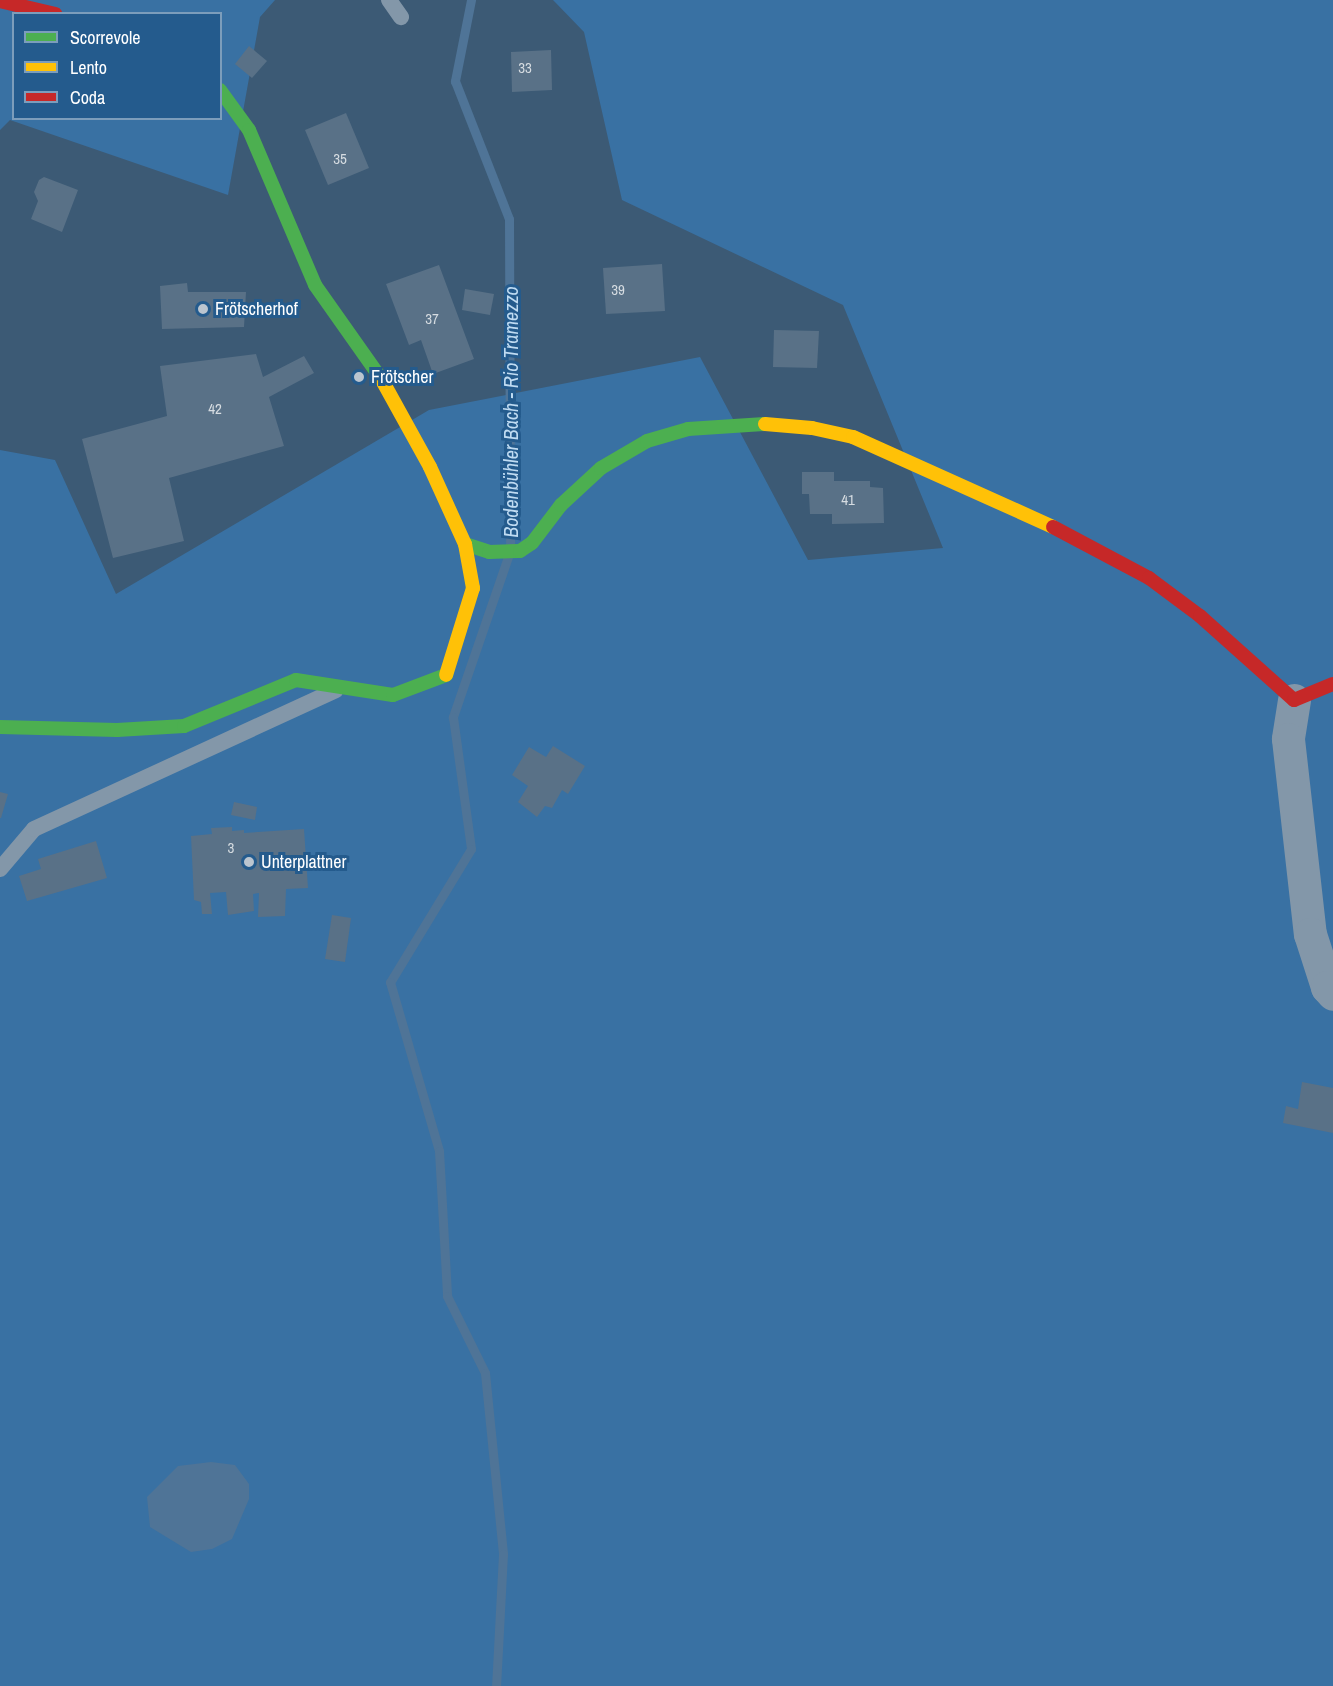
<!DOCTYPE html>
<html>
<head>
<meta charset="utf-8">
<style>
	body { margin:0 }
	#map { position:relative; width:1333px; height:1686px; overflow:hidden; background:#3c5a75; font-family:"Archivo Narrow",sans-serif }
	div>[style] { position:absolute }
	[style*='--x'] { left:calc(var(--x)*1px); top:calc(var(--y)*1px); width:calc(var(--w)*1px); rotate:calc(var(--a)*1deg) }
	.green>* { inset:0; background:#3971a3 }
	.water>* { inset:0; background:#4f7497 }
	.stream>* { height:9px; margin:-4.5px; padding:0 4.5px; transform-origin:4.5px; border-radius:4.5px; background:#4f7497 }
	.building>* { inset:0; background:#597187 }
	.lane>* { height:16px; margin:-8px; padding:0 8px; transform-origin:8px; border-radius:8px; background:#8397a9 }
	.street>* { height:33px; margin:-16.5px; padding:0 16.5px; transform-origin:16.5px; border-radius:16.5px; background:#8397a9 }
	.fast>* { height:14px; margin:-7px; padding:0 7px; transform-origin:7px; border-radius:7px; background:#4caf50 }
	.slow>* { height:14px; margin:-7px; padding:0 7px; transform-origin:7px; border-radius:7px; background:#ffc107 }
	.jam>* { height:14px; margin:-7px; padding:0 7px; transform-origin:7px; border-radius:7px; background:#c62828 }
	.dots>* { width:16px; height:16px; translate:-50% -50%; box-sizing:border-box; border:3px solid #245b8d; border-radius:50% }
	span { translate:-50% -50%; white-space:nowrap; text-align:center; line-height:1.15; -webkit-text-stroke:6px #245b8d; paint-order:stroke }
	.number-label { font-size:15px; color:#d6dce1 }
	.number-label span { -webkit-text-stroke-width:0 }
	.poi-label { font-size:18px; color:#fff }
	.left { translate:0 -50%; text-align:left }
	.water-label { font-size:20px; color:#bfdbf2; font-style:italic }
	.legend { position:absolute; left:12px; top:12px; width:210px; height:108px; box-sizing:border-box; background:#245b8d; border:2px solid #7c9dbb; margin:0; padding:8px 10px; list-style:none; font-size:18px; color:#fff }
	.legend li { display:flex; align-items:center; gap:12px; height:30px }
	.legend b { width:30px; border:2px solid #7c9dbb }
</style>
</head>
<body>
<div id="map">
	<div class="green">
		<i style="clip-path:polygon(evenodd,0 0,275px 0,260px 17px,228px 195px,10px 120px,0 130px,0 0,14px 14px,220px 14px,220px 118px,14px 118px,14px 14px)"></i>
		<i style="clip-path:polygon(553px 0,1333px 0,1333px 1686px,0 1686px,0 450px,55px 460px,116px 594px,429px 410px,700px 357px,808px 560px,943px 548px,843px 305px,622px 200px,584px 32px)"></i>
	</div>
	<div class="water">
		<i style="clip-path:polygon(211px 1462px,235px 1465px,249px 1484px,249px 1499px,232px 1539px,212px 1549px,191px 1552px,150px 1527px,147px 1497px,178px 1466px)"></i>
	</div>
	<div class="stream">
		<i style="--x:471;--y:0;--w:83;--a:101.2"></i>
		<i style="--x:455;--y:81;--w:148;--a:68.6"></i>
		<i style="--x:509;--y:219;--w:332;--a:89.8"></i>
		<i style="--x:510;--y:551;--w:176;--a:109"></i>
		<i style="--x:453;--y:717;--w:133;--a:82.2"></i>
		<i style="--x:471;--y:849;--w:156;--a:121.3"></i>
		<i style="--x:390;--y:982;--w:176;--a:73.8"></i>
		<i style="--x:439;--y:1151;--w:145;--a:86.8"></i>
		<i style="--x:447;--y:1296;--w:86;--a:63.7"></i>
		<i style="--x:485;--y:1373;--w:182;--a:84.3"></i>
		<i style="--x:503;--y:1554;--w:132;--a:93"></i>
	</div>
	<div class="building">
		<i style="clip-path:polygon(249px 46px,267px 61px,252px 78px,235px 64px)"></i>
		<i style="clip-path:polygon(551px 50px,552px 90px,512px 92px,511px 52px)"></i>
		<i style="clip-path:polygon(346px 113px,369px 168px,328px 185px,305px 130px)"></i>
		<i style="clip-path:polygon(44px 177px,78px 190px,62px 232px,31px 219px,38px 201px,34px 192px,39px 180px)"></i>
		<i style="clip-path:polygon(662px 264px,665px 311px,606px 314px,603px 268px)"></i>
		<i style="clip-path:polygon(439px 265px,474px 359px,433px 374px,421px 340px,409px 345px,386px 284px)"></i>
		<i style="clip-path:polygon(187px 283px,188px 292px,246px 292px,244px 327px,162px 329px,160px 286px)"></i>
		<i style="clip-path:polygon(465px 289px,494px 294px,490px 315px,462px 310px)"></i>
		<i style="clip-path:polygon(774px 330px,819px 331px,817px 368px,773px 367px)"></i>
		<i style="clip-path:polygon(256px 354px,263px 377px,304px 356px,314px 373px,269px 397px,284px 446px,169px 478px,184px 541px,113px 558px,82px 439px,167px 416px,160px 366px)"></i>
		<i style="clip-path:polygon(802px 472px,834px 472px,834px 481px,870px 481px,870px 487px,883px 488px,884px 523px,832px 524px,832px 514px,810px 514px,809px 494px,802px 494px)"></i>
		<i style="clip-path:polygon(553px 746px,585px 766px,568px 794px,562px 790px,552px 808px,545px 806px,537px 817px,518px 802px,528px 786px,512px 775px,529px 747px,546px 757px)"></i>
		<i style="clip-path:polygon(0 792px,8px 794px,1px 818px,0 818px)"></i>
		<i style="clip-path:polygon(234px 802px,257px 807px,255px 820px,231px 815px)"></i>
		<i style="clip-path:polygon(232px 827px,232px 831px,244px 830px,244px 833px,304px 829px,308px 888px,286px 889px,285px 916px,258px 917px,259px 893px,253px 894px,254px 911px,228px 915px,226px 892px,210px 893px,212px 914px,202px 914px,201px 902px,194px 900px,191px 836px,212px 834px,211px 828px)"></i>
		<i style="clip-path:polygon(96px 841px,107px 878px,27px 901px,19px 876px,41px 869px,38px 859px)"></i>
		<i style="clip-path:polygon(332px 915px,351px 918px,345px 962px,325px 959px)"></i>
		<i style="clip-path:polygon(1302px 1082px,1333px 1088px,1333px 1133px,1283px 1123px,1286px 1106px,1298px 1109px)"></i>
	</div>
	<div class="lane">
		<i style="--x:389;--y:0;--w:21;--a:55"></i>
		<i style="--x:0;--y:869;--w:52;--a:-49.6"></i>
		<i style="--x:34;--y:829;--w:332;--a:-24.7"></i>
	</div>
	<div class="street">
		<i style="--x:1294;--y:700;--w:39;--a:99"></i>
		<i style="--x:1288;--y:739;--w:196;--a:83.6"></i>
		<i style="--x:1310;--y:934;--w:56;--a:72.2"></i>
		<i style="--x:1327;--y:987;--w:9;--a:49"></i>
	</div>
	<div class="fast">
		<i style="--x:220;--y:90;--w:49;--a:54.1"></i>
		<i style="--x:249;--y:130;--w:168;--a:66.9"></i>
		<i style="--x:315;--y:285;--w:116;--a:54.8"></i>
		<i style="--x:465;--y:544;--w:25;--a:18"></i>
		<i style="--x:489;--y:552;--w:31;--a:-2"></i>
		<i style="--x:520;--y:551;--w:14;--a:-34"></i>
		<i style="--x:532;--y:543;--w:48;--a:-52.7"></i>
		<i style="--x:561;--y:505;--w:54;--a:-42.8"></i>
		<i style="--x:601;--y:468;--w:53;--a:-30.4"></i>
		<i style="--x:647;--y:441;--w:43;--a:-16.3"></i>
		<i style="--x:688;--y:429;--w:77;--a:-3.7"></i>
		<i style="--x:0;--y:727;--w:117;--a:1.5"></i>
		<i style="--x:117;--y:730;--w:67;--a:-3.4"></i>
		<i style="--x:184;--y:726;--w:121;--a:-22.3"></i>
		<i style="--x:296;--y:680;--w:98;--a:8.8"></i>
		<i style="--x:393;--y:695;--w:57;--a:-20.7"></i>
	</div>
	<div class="slow">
		<i style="--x:382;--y:380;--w:99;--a:61.1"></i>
		<i style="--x:430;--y:467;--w:85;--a:65.6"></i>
		<i style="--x:465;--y:544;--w:45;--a:79.7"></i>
		<i style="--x:473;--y:588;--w:91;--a:107.2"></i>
		<i style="--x:765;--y:424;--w:47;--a:4.9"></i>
		<i style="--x:812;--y:428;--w:42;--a:12.4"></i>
		<i style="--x:853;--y:437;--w:219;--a:24.2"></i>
	</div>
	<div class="jam">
		<i style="--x:0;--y:1;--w:57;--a:13.3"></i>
		<i style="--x:1053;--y:527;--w:109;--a:28"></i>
		<i style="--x:1149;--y:578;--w:64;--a:36.7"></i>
		<i style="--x:1200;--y:616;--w:126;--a:41.8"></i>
		<i style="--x:1294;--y:700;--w:42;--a:-22.3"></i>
	</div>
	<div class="dots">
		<i style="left:203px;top:309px;background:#bbc5cf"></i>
		<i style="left:359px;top:377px;background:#bbc5cf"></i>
		<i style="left:249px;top:862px;background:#bbc5cf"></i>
	</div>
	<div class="number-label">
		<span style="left:525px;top:68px">33</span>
		<span style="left:340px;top:159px">35</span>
		<span style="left:618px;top:290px">39</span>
		<span style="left:432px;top:319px">37</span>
		<span style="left:215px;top:409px">42</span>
		<span style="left:848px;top:500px">41</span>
		<span style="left:231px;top:848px">3</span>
	</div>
	<div class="poi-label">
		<span class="left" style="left:215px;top:309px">Frötscherhof</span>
		<span class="left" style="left:371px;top:377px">Frötscher</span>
		<span class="left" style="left:261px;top:862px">Unterplattner</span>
	</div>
	<div class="water-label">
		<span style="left:510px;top:412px;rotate:-90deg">Bodenbühler Bach - Rio Tramezzo</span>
	</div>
	<ul class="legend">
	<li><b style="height:8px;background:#4caf50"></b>Scorrevole</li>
	<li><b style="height:8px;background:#ffc107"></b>Lento</li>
	<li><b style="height:8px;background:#c62828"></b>Coda</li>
	</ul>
</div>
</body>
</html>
